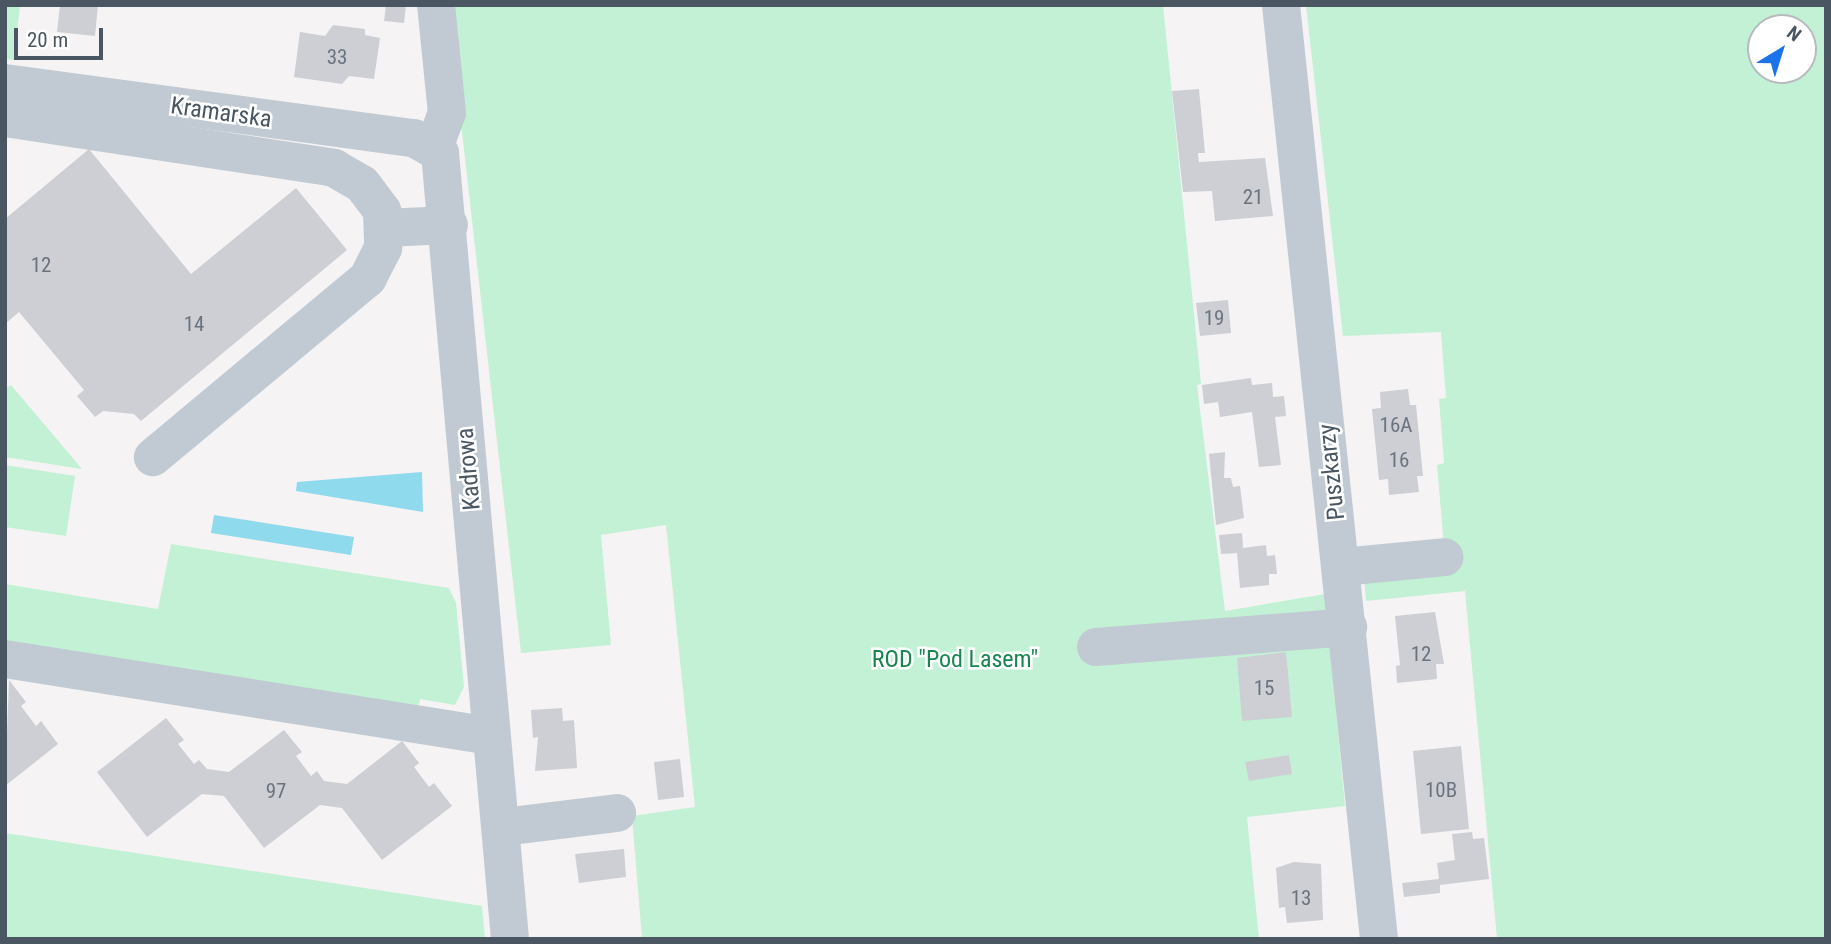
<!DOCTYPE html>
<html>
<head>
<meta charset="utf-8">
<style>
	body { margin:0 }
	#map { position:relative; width:1831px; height:944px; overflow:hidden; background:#f5f3f3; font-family:"Roboto Condensed",sans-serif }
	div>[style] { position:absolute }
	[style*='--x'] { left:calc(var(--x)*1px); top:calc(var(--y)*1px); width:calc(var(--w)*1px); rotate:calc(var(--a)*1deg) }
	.green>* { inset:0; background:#c3f1d5 }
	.water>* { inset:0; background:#90daee }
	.building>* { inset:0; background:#cdcfd5 }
	.minor>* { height:38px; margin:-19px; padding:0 19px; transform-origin:19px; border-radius:19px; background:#c1cad2 }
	span { translate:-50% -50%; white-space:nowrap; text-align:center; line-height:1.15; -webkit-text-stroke:5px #fff; paint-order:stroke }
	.number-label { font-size:21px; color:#6b747e }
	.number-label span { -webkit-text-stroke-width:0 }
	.street-label { font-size:24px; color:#4a5661 }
	.park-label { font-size:24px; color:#17864f }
	.frame { position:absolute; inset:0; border:7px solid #4a5661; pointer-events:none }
	.north { position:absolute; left:1747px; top:14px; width:70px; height:70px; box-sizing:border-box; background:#fff; border:2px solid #b7bbc0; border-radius:50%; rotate:38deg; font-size:19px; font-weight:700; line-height:28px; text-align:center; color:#4a5661 }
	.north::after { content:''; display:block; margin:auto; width:24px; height:32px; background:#1a73e8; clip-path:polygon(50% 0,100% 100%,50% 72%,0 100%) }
	.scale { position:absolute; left:14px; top:28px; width:89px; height:32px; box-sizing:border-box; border:4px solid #4a5661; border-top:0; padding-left:9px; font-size:21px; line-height:24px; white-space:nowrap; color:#4a5661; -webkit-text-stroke:5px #fff; paint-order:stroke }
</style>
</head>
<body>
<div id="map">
	<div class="green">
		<i style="clip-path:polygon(5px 5px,20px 5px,14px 60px,5px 59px)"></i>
		<i style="clip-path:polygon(440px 5px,1163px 5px,1201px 384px,1197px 385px,1225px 611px,1325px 594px,1345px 806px,1247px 817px,1259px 939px,642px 939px,632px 816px,695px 807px,666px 525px,601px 535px,611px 645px,521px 653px,461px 123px)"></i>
		<i style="clip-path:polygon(evenodd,1306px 5px,1826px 5px,1826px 939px,1497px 939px,1465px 591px,1366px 601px,1364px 579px,1444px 546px,1437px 465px,1444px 463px,1439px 399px,1446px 398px,1441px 332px,1343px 336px,1306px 5px,1761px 28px,1803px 28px,1803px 70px,1761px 70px,1761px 28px)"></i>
		<i style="clip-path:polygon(11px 385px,82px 469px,5px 457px,5px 389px)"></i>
		<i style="clip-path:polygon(5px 465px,75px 476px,66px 536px,5px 527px)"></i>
		<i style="clip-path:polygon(171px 544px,449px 588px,456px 603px,464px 687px,455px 705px,420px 699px,418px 711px,5px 644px,5px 584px,158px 609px)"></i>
		<i style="clip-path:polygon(5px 833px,482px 906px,485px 939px,5px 939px)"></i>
	</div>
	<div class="water">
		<i style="clip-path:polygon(422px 472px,423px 512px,296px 491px,297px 482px)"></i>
		<i style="clip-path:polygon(214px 515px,354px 537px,351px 555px,211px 533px)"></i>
	</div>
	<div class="building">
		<i style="clip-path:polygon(60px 5px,98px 5px,95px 36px,57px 32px)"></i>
		<i style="clip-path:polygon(386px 5px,406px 5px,404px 23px,384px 21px)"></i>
		<i style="clip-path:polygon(333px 25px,365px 29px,365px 35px,380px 38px,374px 79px,349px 76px,342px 84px,294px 77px,300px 32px,325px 36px)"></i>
		<i style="clip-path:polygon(1199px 89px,1205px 153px,1198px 153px,1199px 162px,1265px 158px,1273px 216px,1215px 221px,1212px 191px,1183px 192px,1172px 91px)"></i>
		<i style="clip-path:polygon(89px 149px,191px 274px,296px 188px,347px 250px,141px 421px,134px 414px,103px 411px,95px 417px,77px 396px,84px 390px,19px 312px,5px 324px,5px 219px)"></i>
		<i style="clip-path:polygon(1228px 300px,1231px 333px,1200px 336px,1196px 303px)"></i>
		<i style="clip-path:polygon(1251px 378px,1252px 385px,1272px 383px,1273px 397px,1284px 396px,1286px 416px,1275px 417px,1281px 465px,1259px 467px,1252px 412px,1220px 417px,1218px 402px,1204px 404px,1202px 385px)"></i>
		<i style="clip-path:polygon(1408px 389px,1410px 405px,1416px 405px,1423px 476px,1417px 476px,1419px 492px,1389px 495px,1388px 479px,1379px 480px,1372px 409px,1381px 408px,1380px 392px)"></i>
		<i style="clip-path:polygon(1225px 452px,1224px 478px,1231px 478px,1233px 487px,1240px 486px,1244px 518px,1216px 525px,1209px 454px)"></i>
		<i style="clip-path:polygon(1242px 533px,1243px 548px,1266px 545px,1267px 556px,1275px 555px,1277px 574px,1269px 574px,1269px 585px,1240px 588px,1237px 553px,1221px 554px,1219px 535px)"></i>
		<i style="clip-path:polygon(1435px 612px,1444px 664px,1436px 664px,1437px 679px,1397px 683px,1396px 666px,1400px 665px,1395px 616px)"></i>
		<i style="clip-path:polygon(1286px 652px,1292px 717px,1242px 721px,1237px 658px)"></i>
		<i style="clip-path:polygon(9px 680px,26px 702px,21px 706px,36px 726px,41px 721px,58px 744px,5px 786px)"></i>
		<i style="clip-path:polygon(562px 708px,563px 721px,574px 720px,577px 768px,535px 771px,538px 737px,533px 738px,531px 710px)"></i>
		<i style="clip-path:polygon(166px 718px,184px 740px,178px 744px,194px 764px,199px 760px,207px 769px,229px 772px,284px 730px,302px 752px,296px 756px,311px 776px,317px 771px,324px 781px,347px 784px,402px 741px,419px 763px,414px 767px,429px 787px,434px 783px,452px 806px,382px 860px,342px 808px,320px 805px,264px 848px,224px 796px,202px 794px,147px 837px,97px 772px)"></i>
		<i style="clip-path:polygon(1461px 746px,1469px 829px,1421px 834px,1413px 751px)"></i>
		<i style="clip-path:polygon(1289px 755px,1292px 774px,1249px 781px,1245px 762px)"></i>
		<i style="clip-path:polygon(680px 759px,684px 797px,658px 800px,654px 762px)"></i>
		<i style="clip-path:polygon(1472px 832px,1473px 839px,1484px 838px,1489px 879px,1440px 885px,1440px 893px,1404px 897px,1402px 883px,1439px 879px,1437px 863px,1455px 860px,1452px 834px)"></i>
		<i style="clip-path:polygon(624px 849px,626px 877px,579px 883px,575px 854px)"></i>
		<i style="clip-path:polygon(1294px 862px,1321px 864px,1323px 920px,1287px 923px,1285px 907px,1279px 908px,1276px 868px)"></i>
	</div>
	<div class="minor">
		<i style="--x:1281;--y:5;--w:939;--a:84.01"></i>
		<i style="--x:5;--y:83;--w:413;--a:7.7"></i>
		<i style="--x:414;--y:138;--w:30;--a:30"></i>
		<i style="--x:440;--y:153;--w:789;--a:84.91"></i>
		<i style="--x:5;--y:118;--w:333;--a:8.6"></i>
		<i style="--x:334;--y:168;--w:32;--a:30"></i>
		<i style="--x:362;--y:184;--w:34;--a:53"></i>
		<i style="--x:382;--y:211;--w:37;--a:88"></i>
		<i style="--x:383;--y:248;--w:34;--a:117"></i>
		<i style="--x:368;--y:278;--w:280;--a:140.2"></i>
		<i style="--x:434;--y:148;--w:37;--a:-70"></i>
		<i style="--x:447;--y:113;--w:109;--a:-95.8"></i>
		<i style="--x:384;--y:228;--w:65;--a:-2.6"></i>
		<i style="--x:1342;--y:567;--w:103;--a:-5.5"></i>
		<i style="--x:1096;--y:647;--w:253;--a:-4.5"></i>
		<i style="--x:5;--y:659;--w:492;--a:9"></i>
		<i style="--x:503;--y:827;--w:115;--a:-7"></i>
	</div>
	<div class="number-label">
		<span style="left:337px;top:57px">33</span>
		<span style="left:1253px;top:197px">21</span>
		<span style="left:41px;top:265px">12</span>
		<span style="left:1214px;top:318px">19</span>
		<span style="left:194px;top:324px">14</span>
		<span style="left:1396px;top:425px">16A</span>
		<span style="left:1399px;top:460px">16</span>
		<span style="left:1421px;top:654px">12</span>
		<span style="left:1264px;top:688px">15</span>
		<span style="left:1441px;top:790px">10B</span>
		<span style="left:276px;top:791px">97</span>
		<span style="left:1301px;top:898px">13</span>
	</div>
	<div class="street-label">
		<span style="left:221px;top:113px;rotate:8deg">Kramarska</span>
		<span style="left:469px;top:469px;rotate:-95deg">Kadrowa</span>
		<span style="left:1332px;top:472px;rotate:-96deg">Puszkarzy</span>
	</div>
	<div class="park-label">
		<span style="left:955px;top:660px">ROD "Pod Lasem"</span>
	</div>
	<div class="frame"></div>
	<div class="north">N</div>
	<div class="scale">20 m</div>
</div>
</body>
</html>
